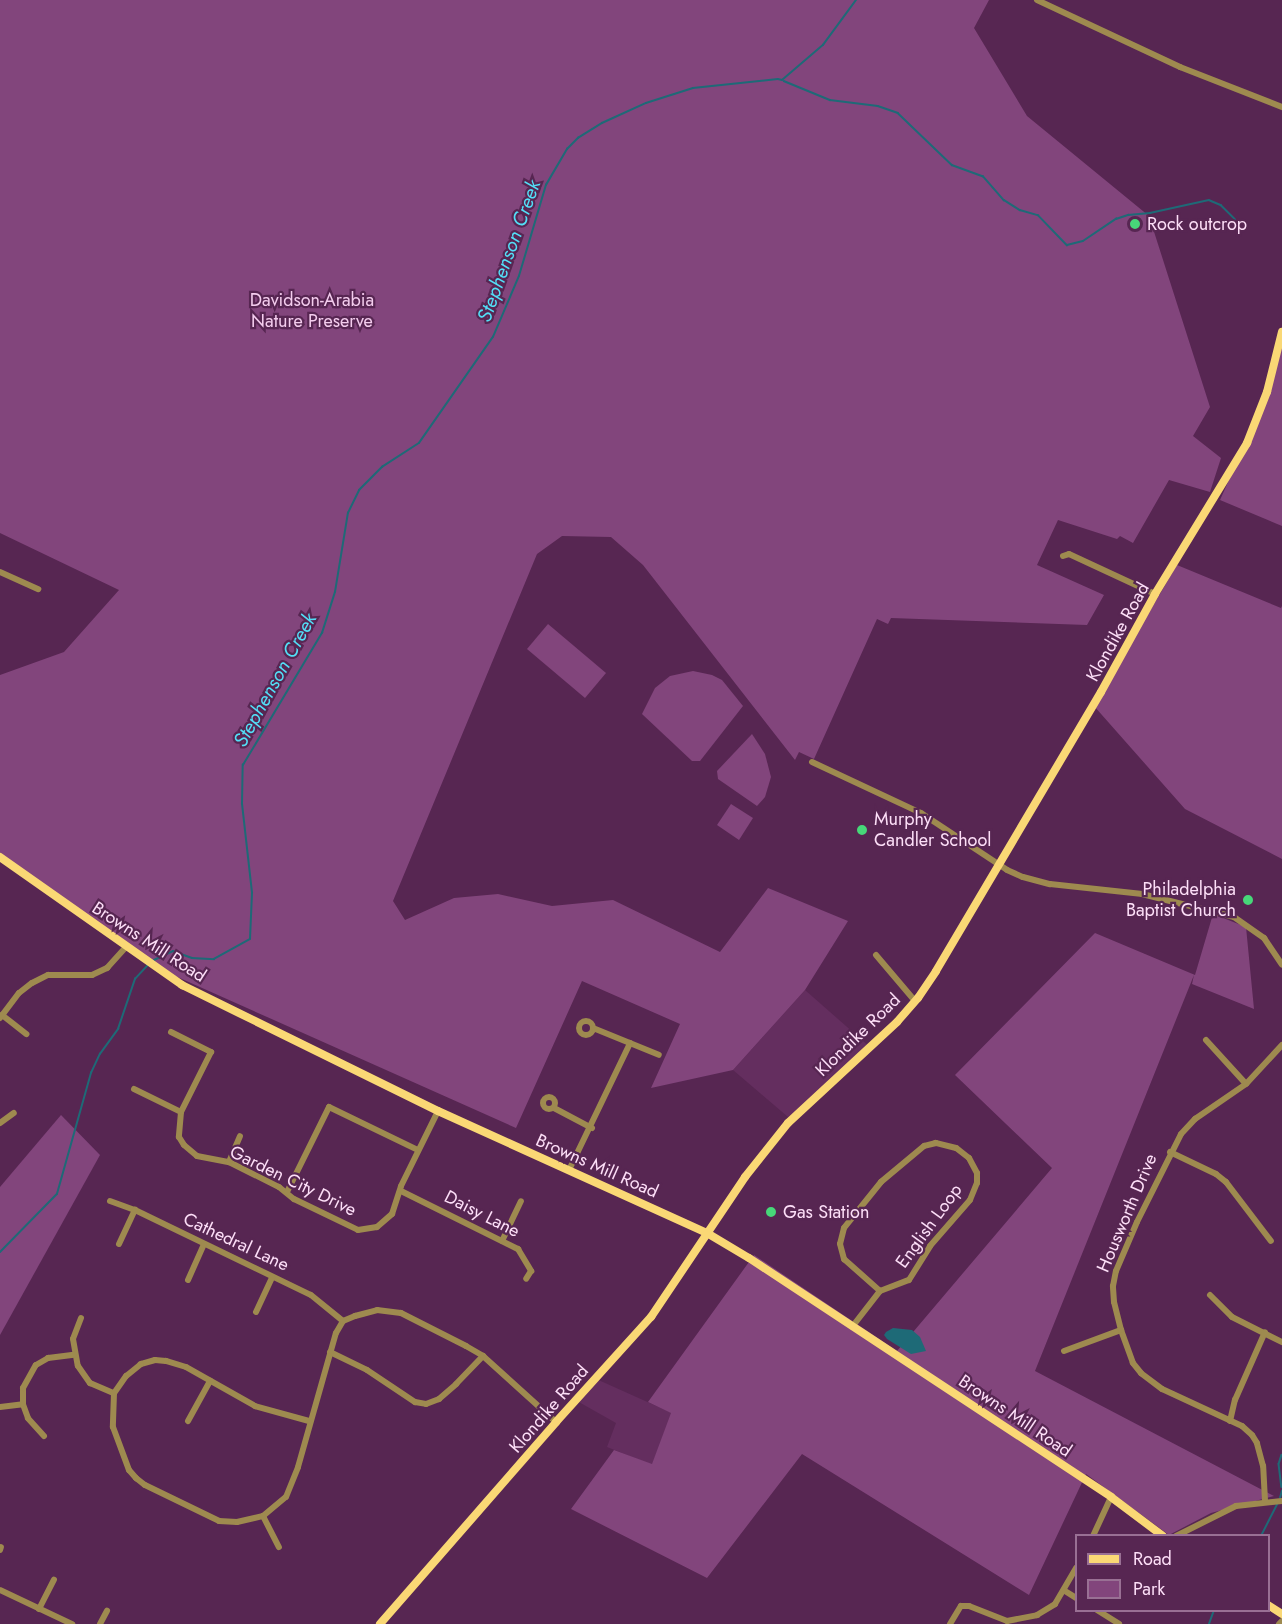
<!DOCTYPE html>
<html>
<head>
<meta charset="utf-8">
<style>
	body { margin:0 }
	#map { position:relative; width:1282px; height:1624px; overflow:hidden; background:#572652; font-family:Jost,sans-serif }
	div>[style] { position:absolute }
	[style*='--x'] { left:calc(var(--x)*1px); top:calc(var(--y)*1px); width:calc(var(--w)*1px); rotate:calc(var(--a)*1deg) }
	.built>* { inset:0; background:#642e5f }
	.green>* { inset:0; background:#82457c }
	.water>* { inset:0; background:#1e6a77 }
	.stream>* { height:1.5px; margin:-0.75px; padding:0 0.75px; transform-origin:0.75px; border-radius:0.75px; background:#1e6a77 }
	.minor>* { height:6px; margin:-3px; padding:0 3px; transform-origin:3px; border-radius:3px; background:#9e8a4f }
	.minor>.ring { margin:-3px; padding:0; box-sizing:content-box; background:none; border:6px solid #9e8a4f; border-radius:50% }
	.major>* { height:8px; margin:-4px; padding:0 4px; transform-origin:4px; border-radius:4px; background:#fad875 }
	.dots>* { width:16px; height:16px; translate:-50% -50%; box-sizing:border-box; border:3px solid #572652; border-radius:50% }
	span { translate:-50% -50%; white-space:nowrap; text-align:center; line-height:1.15; -webkit-text-stroke:4.5px #572652; paint-order:stroke }
	.poi-label { font-size:18px; color:#fddff8 }
	.left { translate:0 -50%; text-align:left }
	.right { translate:-100% -50%; text-align:right }
	.park-label { font-size:18px; color:#f4cdee }
	.street-label { font-size:18px; color:#fddff8 }
	.water-label { font-size:20px; color:#53dff7; font-style:italic }
	.legend { position:absolute; left:1075px; top:1534px; width:195px; height:78px; box-sizing:border-box; background:#572652; border:2px solid #997094; margin:0; padding:8px 10px; list-style:none; font-size:18px; color:#fddff8 }
	.legend li { display:flex; align-items:center; gap:12px; height:30px }
	.legend b { width:30px; border:2px solid #997094 }
</style>
</head>
<body>
<div id="map">
	<div class="built">
		<i style="clip-path:polygon(805px 990px,871px 1048px,836px 1082px,788px 1117px,733px 1070px)"></i>
		<i style="clip-path:polygon(594px 1378px,672px 1413px,652px 1465px,607px 1447px,616px 1423px,577px 1401px)"></i>
	</div>
	<div class="green">
		<i style="clip-path:polygon(0 0,989px 0,974px 28px,1027px 116px,1149px 216px,1210px 407px,1193px 436px,1221px 458px,1210px 492px,1169px 480px,1133px 543px,1120px 536px,1117px 539px,1058px 520px,1037px 565px,1104px 595px,1087px 625px,891px 618px,888px 624px,877px 619px,814px 759px,799px 752px,795px 760px,643px 565px,611px 537px,562px 536px,537px 554px,393px 901px,405px 920px,454px 898px,498px 894px,552px 906px,613px 900px,720px 952px,768px 888px,848px 921px,805px 990px,733px 1070px,651px 1088px,680px 1024px,582px 981px,516px 1128px,155px 967px,0 853px,0 675px,64px 652px,119px 590px,0 533px)"></i>
		<i style="clip-path:polygon(1282px 329px,1282px 526px,1220px 500px,1266px 397px)"></i>
		<i style="clip-path:polygon(1177px 565px,1281px 608px,1282px 606px,1282px 859px,1185px 809px,1094px 706px)"></i>
		<i style="clip-path:polygon(548px 624px,606px 673px,585px 698px,527px 649px)"></i>
		<i style="clip-path:polygon(693px 671px,712px 675px,722px 680px,743px 706px,700px 761px,692px 761px,642px 714px,655px 688px,670px 676px)"></i>
		<i style="clip-path:polygon(752px 734px,765px 754px,771px 777px,765px 797px,757px 806px,718px 779px,717px 771px)"></i>
		<i style="clip-path:polygon(731px 804px,753px 818px,739px 840px,717px 825px)"></i>
		<i style="clip-path:polygon(1213px 914px,1246px 927px,1254px 1009px,1192px 984px,1194px 975px,1035px 1371px,1274px 1496px,1211px 1513px,1169px 1535px,1086px 1474px,1029px 1595px,802px 1454px,707px 1578px,571px 1509px,614px 1450px,652px 1464px,671px 1413px,648px 1402px,754px 1255px,897px 1351px,1052px 1168px,955px 1075px,1095px 933px,1195px 975px)"></i>
		<i style="clip-path:polygon(61px 1115px,100px 1155px,0 1335px,0 1187px)"></i>
	</div>
	<div class="water">
		<i style="clip-path:polygon(893px 1328px,912px 1330px,920px 1337px,926px 1351px,911px 1354px,887px 1339px,884px 1335px,886px 1332px)"></i>
	</div>
	<div class="stream">
		<i style="--x:784;--y:81;--w:50;--a:22.4"></i>
		<i style="--x:830;--y:100;--w:48;--a:7.1"></i>
		<i style="--x:878;--y:106;--w:21;--a:19"></i>
		<i style="--x:898;--y:113;--w:75;--a:43.9"></i>
		<i style="--x:952;--y:165;--w:33;--a:20"></i>
		<i style="--x:983;--y:176;--w:32;--a:49"></i>
		<i style="--x:1004;--y:200;--w:19;--a:32"></i>
		<i style="--x:1020;--y:210;--w:19;--a:16"></i>
		<i style="--x:1038;--y:215;--w:42;--a:46"></i>
		<i style="--x:1067;--y:245;--w:16;--a:-14"></i>
		<i style="--x:1083;--y:241;--w:40;--a:-34"></i>
		<i style="--x:1116;--y:219;--w:13;--a:-18"></i>
		<i style="--x:1128;--y:215;--w:22;--a:-5"></i>
		<i style="--x:1150;--y:213;--w:60;--a:-12.4"></i>
		<i style="--x:1209;--y:200;--w:13;--a:23"></i>
		<i style="--x:1221;--y:205;--w:21;--a:45"></i>
		<i style="--x:154;--y:960;--w:21;--a:-25"></i>
		<i style="--x:173;--y:951;--w:20;--a:20"></i>
		<i style="--x:192;--y:958;--w:22;--a:3"></i>
		<i style="--x:214;--y:959;--w:41;--a:-29.1"></i>
		<i style="--x:250;--y:939;--w:46;--a:-87.5"></i>
		<i style="--x:252;--y:893;--w:90;--a:-96.4"></i>
		<i style="--x:242;--y:804;--w:39;--a:-89"></i>
		<i style="--x:243;--y:765;--w:154;--a:-59.1"></i>
		<i style="--x:322;--y:633;--w:43;--a:-72.4"></i>
		<i style="--x:335;--y:592;--w:80;--a:-80.7"></i>
		<i style="--x:348;--y:513;--w:25;--a:-64"></i>
		<i style="--x:359;--y:490;--w:33;--a:-45"></i>
		<i style="--x:382;--y:467;--w:44;--a:-33"></i>
		<i style="--x:419;--y:443;--w:129;--a:-55.1"></i>
		<i style="--x:493;--y:337;--w:66;--a:-66.9"></i>
		<i style="--x:519;--y:276;--w:95;--a:-73.5"></i>
		<i style="--x:546;--y:185;--w:42;--a:-59.7"></i>
		<i style="--x:567;--y:149;--w:16;--a:-45"></i>
		<i style="--x:578;--y:138;--w:28;--a:-32"></i>
		<i style="--x:602;--y:123;--w:48;--a:-24.4"></i>
		<i style="--x:646;--y:103;--w:49;--a:-17.7"></i>
		<i style="--x:693;--y:88;--w:85;--a:-6"></i>
		<i style="--x:778;--y:79;--w:4;--a:14"></i>
		<i style="--x:782;--y:80;--w:54;--a:-40.5"></i>
		<i style="--x:823;--y:45;--w:56;--a:-53.7"></i>
		<i style="--x:0;--y:1252;--w:81;--a:-45.5"></i>
		<i style="--x:57;--y:1194;--w:126;--a:-74.3"></i>
		<i style="--x:91;--y:1073;--w:21;--a:-65"></i>
		<i style="--x:100;--y:1054;--w:31;--a:-54"></i>
		<i style="--x:118;--y:1029;--w:53;--a:-71.2"></i>
		<i style="--x:135;--y:979;--w:19;--a:-47"></i>
		<i style="--x:1282;--y:1455;--w:9;--a:108"></i>
		<i style="--x:1279;--y:1464;--w:23;--a:83"></i>
		<i style="--x:1280;--y:1498;--w:7;--a:-74"></i>
		<i style="--x:1261;--y:1536;--w:37;--a:-63"></i>
		<i style="--x:1209;--y:1624;--w:15;--a:-70"></i>
	</div>
	<div class="minor">
		<i style="--x:1037;--y:0;--w:158;--a:25.1"></i>
		<i style="--x:1180;--y:67;--w:110;--a:21.4"></i>
		<i style="--x:1063;--y:556;--w:6;--a:-18"></i>
		<i style="--x:1069;--y:554;--w:95;--a:24.9"></i>
		<i style="--x:0;--y:572;--w:42;--a:24.1"></i>
		<i style="--x:812;--y:762;--w:120;--a:25.1"></i>
		<i style="--x:921;--y:813;--w:103;--a:33.5"></i>
		<i style="--x:1007;--y:870;--w:17;--a:24"></i>
		<i style="--x:1023;--y:877;--w:28;--a:15"></i>
		<i style="--x:1050;--y:884;--w:93;--a:6.2"></i>
		<i style="--x:1142;--y:894;--w:95;--a:14"></i>
		<i style="--x:1234;--y:917;--w:37;--a:35"></i>
		<i style="--x:1264;--y:938;--w:32;--a:56"></i>
		<i style="--x:876;--y:955;--w:60;--a:49.7"></i>
		<i style="--x:2;--y:1015;--w:31;--a:38"></i>
		<i style="--x:0;--y:1018;--w:31;--a:-53"></i>
		<i style="--x:19;--y:993;--w:16;--a:-38"></i>
		<i style="--x:32;--y:983;--w:18;--a:-27"></i>
		<i style="--x:48;--y:975;--w:44;--a:0"></i>
		<i style="--x:92;--y:975;--w:17;--a:-25"></i>
		<i style="--x:107;--y:968;--w:28;--a:-48"></i>
		<i class="ring" style="left:579px;top:1021px;width:8px;height:8px"></i>
		<i style="--x:593;--y:1028;--w:71;--a:22.2"></i>
		<i style="--x:171;--y:1032;--w:45;--a:26.6"></i>
		<i style="--x:211;--y:1052;--w:67;--a:116.6"></i>
		<i style="--x:181;--y:1112;--w:25;--a:95"></i>
		<i style="--x:179;--y:1137;--w:9;--a:58"></i>
		<i style="--x:184;--y:1145;--w:17;--a:40"></i>
		<i style="--x:197;--y:1156;--w:33;--a:11"></i>
		<i style="--x:229;--y:1162;--w:56;--a:26.6"></i>
		<i style="--x:279;--y:1187;--w:19;--a:39"></i>
		<i style="--x:294;--y:1199;--w:71;--a:25.8"></i>
		<i style="--x:358;--y:1230;--w:19;--a:-9"></i>
		<i style="--x:377;--y:1227;--w:20;--a:-41"></i>
		<i style="--x:392;--y:1214;--w:29;--a:-72"></i>
		<i style="--x:401;--y:1186;--w:84;--a:-63.7"></i>
		<i style="--x:1206;--y:1040;--w:59;--a:47.7"></i>
		<i style="--x:134;--y:1089;--w:52;--a:26.1"></i>
		<i class="ring" style="left:543px;top:1097px;width:6px;height:6px"></i>
		<i style="--x:554;--y:1108;--w:43;--a:27.8"></i>
		<i style="--x:0;--y:1123;--w:17;--a:-36"></i>
		<i style="--x:1170;--y:1152;--w:51;--a:25.6"></i>
		<i style="--x:1216;--y:1174;--w:13;--a:39"></i>
		<i style="--x:1226;--y:1182;--w:74;--a:52.7"></i>
		<i style="--x:229;--y:1162;--w:28;--a:-67"></i>
		<i style="--x:569;--y:1170;--w:141;--a:-64.3"></i>
		<i style="--x:401;--y:1191;--w:131;--a:26.4"></i>
		<i style="--x:518;--y:1249;--w:26;--a:59"></i>
		<i style="--x:531;--y:1271;--w:9;--a:122"></i>
		<i style="--x:287;--y:1192;--w:95;--a:-63.7"></i>
		<i style="--x:329;--y:1107;--w:99;--a:25.8"></i>
		<i style="--x:110;--y:1201;--w:27;--a:20"></i>
		<i style="--x:135;--y:1210;--w:195;--a:25.8"></i>
		<i style="--x:311;--y:1295;--w:41;--a:39.1"></i>
		<i style="--x:502;--y:1241;--w:44;--a:-64.6"></i>
		<i style="--x:119;--y:1244;--w:38;--a:-65"></i>
		<i style="--x:188;--y:1280;--w:39;--a:-66"></i>
		<i style="--x:1210;--y:1295;--w:31;--a:45"></i>
		<i style="--x:1232;--y:1317;--w:56;--a:26.6"></i>
		<i style="--x:256;--y:1312;--w:38;--a:-65"></i>
		<i style="--x:81;--y:1318;--w:22;--a:111"></i>
		<i style="--x:73;--y:1339;--w:27;--a:80"></i>
		<i style="--x:78;--y:1366;--w:21;--a:55"></i>
		<i style="--x:90;--y:1383;--w:26;--a:23"></i>
		<i style="--x:852;--y:1327;--w:46;--a:-52.1"></i>
		<i style="--x:880;--y:1291;--w:31;--a:-21"></i>
		<i style="--x:909;--y:1280;--w:40;--a:-58"></i>
		<i style="--x:930;--y:1246;--w:61;--a:-49"></i>
		<i style="--x:970;--y:1200;--w:18;--a:-68"></i>
		<i style="--x:977;--y:1183;--w:10;--a:-90"></i>
		<i style="--x:977;--y:1173;--w:17;--a:-118"></i>
		<i style="--x:969;--y:1158;--w:16;--a:-142"></i>
		<i style="--x:956;--y:1148;--w:21;--a:-166"></i>
		<i style="--x:936;--y:1143;--w:12;--a:166"></i>
		<i style="--x:924;--y:1146;--w:56;--a:140.1"></i>
		<i style="--x:881;--y:1182;--w:59;--a:128.8"></i>
		<i style="--x:844;--y:1228;--w:16;--a:104"></i>
		<i style="--x:840;--y:1244;--w:16;--a:75"></i>
		<i style="--x:844;--y:1259;--w:48;--a:41.6"></i>
		<i style="--x:1064;--y:1351;--w:61;--a:-20.2"></i>
		<i style="--x:330;--y:1352;--w:41;--a:25.9"></i>
		<i style="--x:367;--y:1370;--w:58;--a:33.7"></i>
		<i style="--x:415;--y:1402;--w:11;--a:10"></i>
		<i style="--x:426;--y:1404;--w:14;--a:-21"></i>
		<i style="--x:439;--y:1399;--w:23;--a:-41"></i>
		<i style="--x:456;--y:1384;--w:39;--a:-46"></i>
		<i style="--x:0;--y:1407;--w:23;--a:-7"></i>
		<i style="--x:188;--y:1421;--w:46;--a:-61.2"></i>
		<i style="--x:309;--y:1421;--w:56;--a:-164.5"></i>
		<i style="--x:255;--y:1406;--w:79;--a:-150.5"></i>
		<i style="--x:186;--y:1367;--w:21;--a:-163"></i>
		<i style="--x:166;--y:1361;--w:11;--a:-175"></i>
		<i style="--x:155;--y:1360;--w:15;--a:164"></i>
		<i style="--x:141;--y:1364;--w:19;--a:141"></i>
		<i style="--x:126;--y:1376;--w:21;--a:125"></i>
		<i style="--x:114;--y:1393;--w:34;--a:92"></i>
		<i style="--x:113;--y:1427;--w:46;--a:69.6"></i>
		<i style="--x:129;--y:1470;--w:11;--a:49"></i>
		<i style="--x:136;--y:1478;--w:11;--a:38"></i>
		<i style="--x:145;--y:1485;--w:82;--a:25.9"></i>
		<i style="--x:219;--y:1521;--w:18;--a:3"></i>
		<i style="--x:237;--y:1522;--w:27;--a:-13"></i>
		<i style="--x:263;--y:1516;--w:30;--a:-40"></i>
		<i style="--x:286;--y:1497;--w:32;--a:-68"></i>
		<i style="--x:298;--y:1467;--w:139;--a:-74.2"></i>
		<i style="--x:336;--y:1333;--w:14;--a:-60"></i>
		<i style="--x:343;--y:1321;--w:13;--a:-23"></i>
		<i style="--x:355;--y:1316;--w:23;--a:-15"></i>
		<i style="--x:377;--y:1310;--w:24;--a:7"></i>
		<i style="--x:401;--y:1313;--w:73;--a:26.9"></i>
		<i style="--x:466;--y:1346;--w:20;--a:30"></i>
		<i style="--x:483;--y:1356;--w:98;--a:42.1"></i>
		<i style="--x:1230;--y:1421;--w:22;--a:-77"></i>
		<i style="--x:1235;--y:1400;--w:74;--a:-66.2"></i>
		<i style="--x:44;--y:1436;--w:24;--a:-132"></i>
		<i style="--x:28;--y:1418;--w:15;--a:-110"></i>
		<i style="--x:23;--y:1404;--w:16;--a:-90"></i>
		<i style="--x:23;--y:1388;--w:26;--a:-61"></i>
		<i style="--x:36;--y:1365;--w:14;--a:-30"></i>
		<i style="--x:48;--y:1358;--w:26;--a:-7"></i>
		<i style="--x:1265;--y:1501;--w:35;--a:-93"></i>
		<i style="--x:1263;--y:1466;--w:24;--a:-105"></i>
		<i style="--x:1257;--y:1443;--w:9;--a:-122"></i>
		<i style="--x:1252;--y:1435;--w:13;--a:-138"></i>
		<i style="--x:1242;--y:1426;--w:88;--a:-155.2"></i>
		<i style="--x:1162;--y:1389;--w:26;--a:-143"></i>
		<i style="--x:1141;--y:1373;--w:13;--a:-129"></i>
		<i style="--x:1133;--y:1363;--w:35;--a:-110"></i>
		<i style="--x:1121;--y:1330;--w:29;--a:-104"></i>
		<i style="--x:1114;--y:1302;--w:16;--a:-94"></i>
		<i style="--x:1113;--y:1286;--w:15;--a:-79"></i>
		<i style="--x:1116;--y:1271;--w:53;--a:-66.8"></i>
		<i style="--x:1137;--y:1222;--w:98;--a:-63.4"></i>
		<i style="--x:1181;--y:1134;--w:21;--a:-47"></i>
		<i style="--x:1195;--y:1119;--w:62;--a:-34.5"></i>
		<i style="--x:1246;--y:1084;--w:53;--a:-47.3"></i>
		<i style="--x:263;--y:1516;--w:35;--a:63"></i>
		<i style="--x:1093;--y:1536;--w:43;--a:-65.2"></i>
		<i style="--x:1176;--y:1536;--w:67;--a:-26.6"></i>
		<i style="--x:1236;--y:1506;--w:46;--a:-6.2"></i>
		<i style="--x:0;--y:1550;--w:3;--a:-72"></i>
		<i style="--x:0;--y:1590;--w:80;--a:25.3"></i>
		<i style="--x:1065;--y:1591;--w:13;--a:32"></i>
		<i style="--x:39;--y:1609;--w:33;--a:-63"></i>
		<i style="--x:1097;--y:1610;--w:26;--a:32"></i>
		<i style="--x:100;--y:1624;--w:15;--a:-62"></i>
		<i style="--x:950;--y:1624;--w:21;--a:-59"></i>
		<i style="--x:961;--y:1606;--w:8;--a:0"></i>
		<i style="--x:969;--y:1606;--w:41;--a:21.5"></i>
		<i style="--x:1007;--y:1621;--w:31;--a:-11"></i>
		<i style="--x:1037;--y:1615;--w:21;--a:-31"></i>
		<i style="--x:1055;--y:1604;--w:42;--a:-59.7"></i>
		<i style="--x:1279;--y:1624;--w:4;--a:-45"></i>
	</div>
	<div class="major">
		<i style="--x:0;--y:857;--w:223;--a:35.1"></i>
		<i style="--x:182;--y:985;--w:285;--a:26.2"></i>
		<i style="--x:438;--y:1111;--w:295;--a:24.4"></i>
		<i style="--x:707;--y:1233;--w:49;--a:30.8"></i>
		<i style="--x:749;--y:1258;--w:434;--a:33.4"></i>
		<i style="--x:1111;--y:1497;--w:65;--a:36.9"></i>
		<i style="--x:1268;--y:1605;--w:17;--a:33"></i>
		<i style="--x:380;--y:1624;--w:268;--a:-48.9"></i>
		<i style="--x:556;--y:1422;--w:142;--a:-47.9"></i>
		<i style="--x:651;--y:1317;--w:169;--a:-56.1"></i>
		<i style="--x:745;--y:1177;--w:69;--a:-51.5"></i>
		<i style="--x:788;--y:1123;--w:149;--a:-42.8"></i>
		<i style="--x:897;--y:1022;--w:32;--a:-49"></i>
		<i style="--x:918;--y:998;--w:32;--a:-56"></i>
		<i style="--x:936;--y:971;--w:324;--a:-59.4"></i>
		<i style="--x:1101;--y:692;--w:112;--a:-61.1"></i>
		<i style="--x:1155;--y:594;--w:177;--a:-58.6"></i>
		<i style="--x:1247;--y:443;--w:55;--a:-68.6"></i>
		<i style="--x:1267;--y:392;--w:62;--a:-76"></i>
	</div>
	<div class="dots">
		<i style="left:1135px;top:224px;background:#47d779"></i>
		<i style="left:862px;top:830px;background:#47d779"></i>
		<i style="left:1248px;top:900px;background:#47d779"></i>
		<i style="left:771px;top:1212px;background:#47d779"></i>
	</div>
	<div class="poi-label">
		<span class="left" style="left:1147px;top:224px">Rock outcrop</span>
		<span class="left" style="left:874px;top:830px">Murphy<br>Candler School</span>
		<span class="right" style="left:1236px;top:900px">Philadelphia<br>Baptist Church</span>
		<span class="left" style="left:783px;top:1212px">Gas Station</span>
	</div>
	<div class="park-label">
		<span style="left:312px;top:311px">Davidson-Arabia<br>Nature Preserve</span>
	</div>
	<div class="street-label">
		<span style="left:1118px;top:632px;rotate:-61deg">Klondike Road</span>
		<span style="left:149px;top:942px;rotate:33deg">Browns Mill Road</span>
		<span style="left:858px;top:1035px;rotate:-44deg">Klondike Road</span>
		<span style="left:597px;top:1166px;rotate:24deg">Browns Mill Road</span>
		<span style="left:293px;top:1181px;rotate:26deg">Garden City Drive</span>
		<span style="left:1127px;top:1213px;rotate:-67deg">Housworth Drive</span>
		<span style="left:482px;top:1214px;rotate:27deg">Daisy Lane</span>
		<span style="left:929px;top:1226px;rotate:-54deg">English Loop</span>
		<span style="left:236px;top:1242px;rotate:25deg">Cathedral Lane</span>
		<span style="left:549px;top:1409px;rotate:-49deg">Klondike Road</span>
		<span style="left:1015px;top:1416px;rotate:34deg">Browns Mill Road</span>
	</div>
	<div class="water-label">
		<span style="left:509px;top:251px;rotate:-70deg">Stephenson Creek</span>
		<span style="left:275px;top:680px;rotate:-61deg">Stephenson Creek</span>
	</div>
	<ul class="legend">
	<li><b style="height:8px;background:#fad875"></b>Road</li>
	<li><b style="height:16px;background:#82457c"></b>Park</li>
	</ul>
</div>
</body>
</html>
